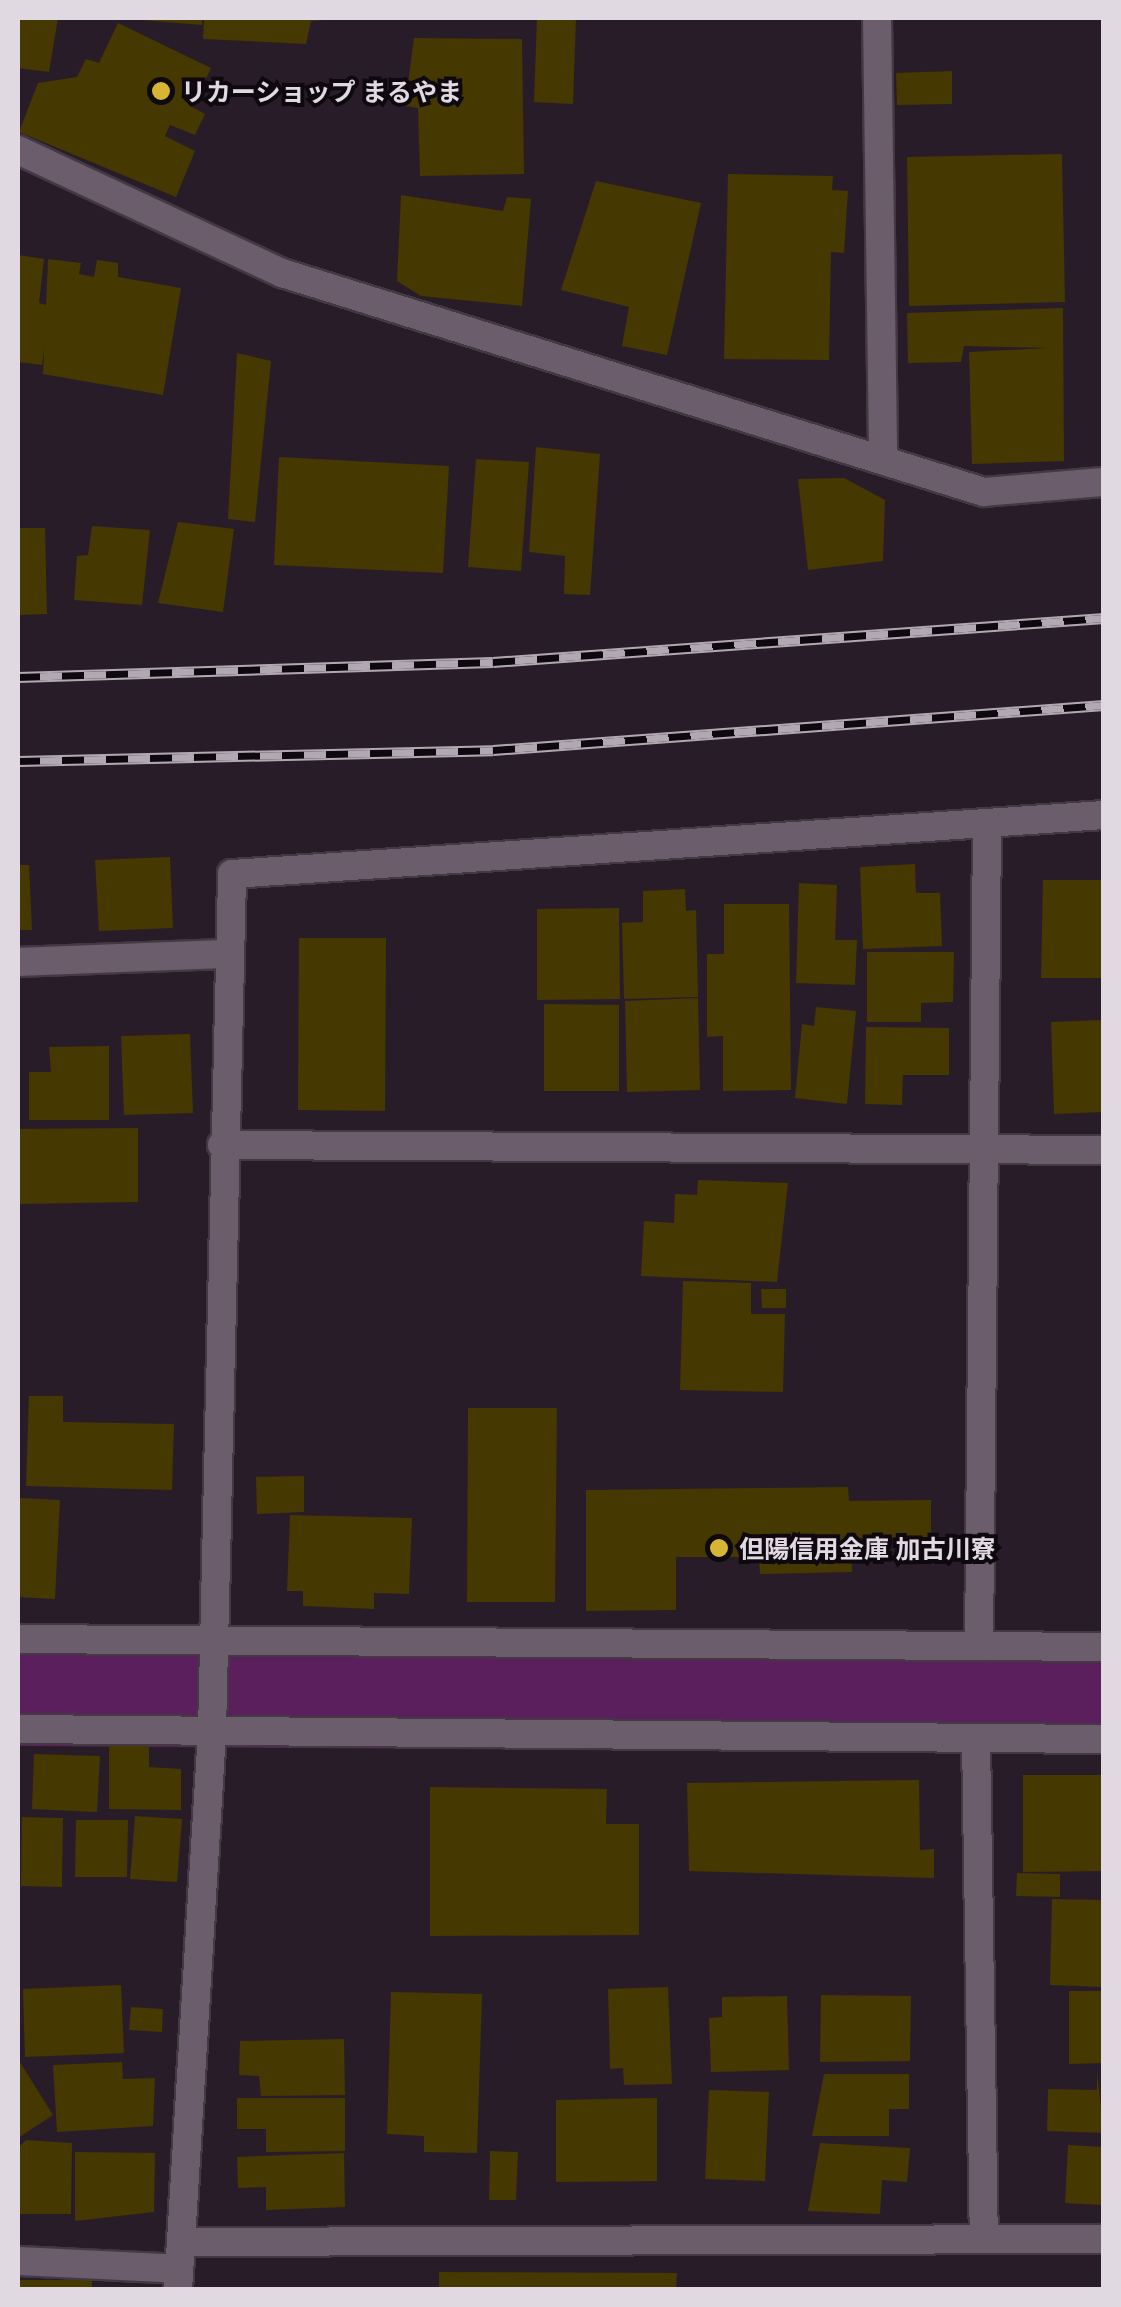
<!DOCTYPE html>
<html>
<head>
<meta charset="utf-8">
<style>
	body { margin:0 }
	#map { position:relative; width:1121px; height:2307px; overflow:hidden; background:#291c29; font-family:"Open Sans","Noto Sans JP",sans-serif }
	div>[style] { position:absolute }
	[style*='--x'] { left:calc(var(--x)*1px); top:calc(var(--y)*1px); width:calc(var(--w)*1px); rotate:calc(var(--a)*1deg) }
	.river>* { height:120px; margin:-60px; padding:0 60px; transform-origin:60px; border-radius:60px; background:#5b1f5d }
	.building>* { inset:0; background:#453800 }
	.roads { filter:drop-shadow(2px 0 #433943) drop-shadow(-2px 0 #433943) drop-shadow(0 2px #433943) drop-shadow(0 -2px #433943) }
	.service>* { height:28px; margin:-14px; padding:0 14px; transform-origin:14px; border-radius:14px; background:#6c5d6c }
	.minor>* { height:28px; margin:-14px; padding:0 14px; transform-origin:14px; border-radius:14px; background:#6c5d6c }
	.rail>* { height:11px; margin-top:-5.5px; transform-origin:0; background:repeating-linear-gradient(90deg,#0e090e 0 22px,#b2a8b2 0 44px); box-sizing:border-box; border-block:2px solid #b2a8b2 }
	.dots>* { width:28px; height:28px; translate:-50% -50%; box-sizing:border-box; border:5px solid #0e090e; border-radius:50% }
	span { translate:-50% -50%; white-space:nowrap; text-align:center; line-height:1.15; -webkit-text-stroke:8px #0e090e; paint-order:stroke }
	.poi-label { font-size:25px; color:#e1d9e1; font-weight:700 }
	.left { translate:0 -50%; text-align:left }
	.frame { position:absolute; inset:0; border:20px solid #e1d9e1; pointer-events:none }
</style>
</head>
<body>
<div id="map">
	<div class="river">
		<i style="--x:18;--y:1686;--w:1086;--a:0.42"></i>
	</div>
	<div class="building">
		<i style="clip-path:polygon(18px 18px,58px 18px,49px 72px,18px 68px)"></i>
		<i style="clip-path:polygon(117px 18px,202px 18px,202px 25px)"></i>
		<i style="clip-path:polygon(204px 18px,323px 18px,324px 20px,311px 21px,306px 44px,203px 39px)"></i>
		<i style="clip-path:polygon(537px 18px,576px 18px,573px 104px,534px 102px)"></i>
		<i style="clip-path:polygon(118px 23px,211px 68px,192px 107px,205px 114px,195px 135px,170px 125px,165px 136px,195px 151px,176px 197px,19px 132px,38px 83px,77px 77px,86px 59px,99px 63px)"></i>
		<i style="clip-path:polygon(414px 38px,522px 39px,524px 174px,420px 176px,418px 108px,405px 106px)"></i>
		<i style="clip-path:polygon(952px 71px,952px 104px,897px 105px,896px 73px)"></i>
		<i style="clip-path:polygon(1062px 154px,1065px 302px,909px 306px,907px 157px)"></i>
		<i style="clip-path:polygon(728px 174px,833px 176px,832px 190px,848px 191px,844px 253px,831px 252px,829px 360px,724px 359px)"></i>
		<i style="clip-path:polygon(596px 181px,701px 203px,667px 355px,622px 346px,629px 307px,561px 290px)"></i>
		<i style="clip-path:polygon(401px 195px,503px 211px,507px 197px,531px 199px,522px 306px,421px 296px,397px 281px)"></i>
		<i style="clip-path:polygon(18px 255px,44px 259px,39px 303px,50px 306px,42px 365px,18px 362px)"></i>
		<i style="clip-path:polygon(48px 259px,81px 263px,79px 274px,94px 277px,97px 260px,118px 263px,118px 277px,181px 288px,163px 395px,43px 374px)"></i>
		<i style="clip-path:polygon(1063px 308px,1064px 461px,972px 464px,969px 352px,1049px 348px,964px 346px,961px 362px,908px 363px,907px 313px)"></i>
		<i style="clip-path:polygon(237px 353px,271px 361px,255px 522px,228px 519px)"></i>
		<i style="clip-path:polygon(536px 447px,600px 454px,590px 595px,564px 594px,565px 556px,529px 552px)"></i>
		<i style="clip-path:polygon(279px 457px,449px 466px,443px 573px,274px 565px)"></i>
		<i style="clip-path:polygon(476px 459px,529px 462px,521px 571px,468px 567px)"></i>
		<i style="clip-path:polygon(844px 478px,885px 500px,883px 561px,808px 570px,798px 479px)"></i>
		<i style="clip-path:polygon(178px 522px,234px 529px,223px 612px,158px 603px)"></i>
		<i style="clip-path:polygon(92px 526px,150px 530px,142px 605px,74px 600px,77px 556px,88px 555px)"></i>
		<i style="clip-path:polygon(18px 528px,45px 528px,47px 614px,18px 615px)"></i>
		<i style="clip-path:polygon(170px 857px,173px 928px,99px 931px,95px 860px)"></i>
		<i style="clip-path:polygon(915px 864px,916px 893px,940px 893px,942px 946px,863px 949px,860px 867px)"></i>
		<i style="clip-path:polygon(18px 865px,29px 865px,32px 930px,18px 930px)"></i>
		<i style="clip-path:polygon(1043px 880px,1104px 880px,1104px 978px,1041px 978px)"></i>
		<i style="clip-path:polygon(799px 883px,837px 885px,835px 940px,857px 940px,855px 985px,796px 983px)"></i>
		<i style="clip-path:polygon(685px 889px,686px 911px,696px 910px,698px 997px,624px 999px,622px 923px,643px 922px,643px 891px)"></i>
		<i style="clip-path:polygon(724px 904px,789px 904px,791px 1090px,723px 1091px,723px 1036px,707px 1037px,707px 954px,724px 954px)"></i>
		<i style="clip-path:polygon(619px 908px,620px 999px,537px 1000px,537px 909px)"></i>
		<i style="clip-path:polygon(299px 938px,386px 938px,385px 1111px,298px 1110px)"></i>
		<i style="clip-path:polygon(867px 952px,954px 952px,953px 1002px,921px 1003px,921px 1022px,867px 1022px)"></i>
		<i style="clip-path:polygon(698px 998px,700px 1090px,627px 1092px,625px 1001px)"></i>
		<i style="clip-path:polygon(544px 1004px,619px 1005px,619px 1091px,544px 1091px)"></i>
		<i style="clip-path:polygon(816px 1007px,856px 1011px,847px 1104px,795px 1098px,802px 1024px,814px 1026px)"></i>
		<i style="clip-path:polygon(1104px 1020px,1104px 1112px,1054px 1114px,1051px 1022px)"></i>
		<i style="clip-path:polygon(866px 1027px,949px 1028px,949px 1075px,903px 1075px,902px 1105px,865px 1104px)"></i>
		<i style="clip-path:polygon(190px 1034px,193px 1113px,124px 1115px,121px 1036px)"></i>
		<i style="clip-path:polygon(109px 1046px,109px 1120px,29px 1120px,29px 1072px,51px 1072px,49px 1047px)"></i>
		<i style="clip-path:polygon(138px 1128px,138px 1202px,18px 1204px,18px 1129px)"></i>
		<i style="clip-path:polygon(698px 1180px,788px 1183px,777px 1282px,641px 1276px,644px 1221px,674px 1223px,675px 1194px,697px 1195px)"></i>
		<i style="clip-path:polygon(683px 1281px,751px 1283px,751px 1314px,785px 1314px,783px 1392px,680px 1390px)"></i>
		<i style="clip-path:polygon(761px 1289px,786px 1289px,786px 1308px,762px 1308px)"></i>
		<i style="clip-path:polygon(29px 1396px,63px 1396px,63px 1422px,174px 1424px,172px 1490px,26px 1486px)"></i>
		<i style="clip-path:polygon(468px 1408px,557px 1408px,555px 1602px,467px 1602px)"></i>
		<i style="clip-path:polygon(304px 1476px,304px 1512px,257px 1514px,256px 1477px)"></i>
		<i style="clip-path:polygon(848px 1487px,849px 1501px,931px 1500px,931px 1538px,851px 1538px,852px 1572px,760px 1574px,759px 1557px,676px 1557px,676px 1610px,586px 1611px,586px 1490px)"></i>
		<i style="clip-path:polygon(18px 1498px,60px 1500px,55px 1599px,18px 1597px)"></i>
		<i style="clip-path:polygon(290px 1515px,412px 1518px,409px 1594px,374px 1593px,374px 1609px,303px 1606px,303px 1591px,287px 1591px)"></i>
		<i style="clip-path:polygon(109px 1742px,149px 1742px,149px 1767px,181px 1769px,181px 1810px,109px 1809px)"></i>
		<i style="clip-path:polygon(34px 1754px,100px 1756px,97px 1812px,32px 1809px)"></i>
		<i style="clip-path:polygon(1023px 1775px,1104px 1775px,1104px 1871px,1023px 1872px)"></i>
		<i style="clip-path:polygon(919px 1780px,920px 1850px,934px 1849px,934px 1878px,689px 1871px,687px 1783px)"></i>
		<i style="clip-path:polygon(430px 1787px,607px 1789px,606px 1824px,639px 1824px,639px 1935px,430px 1936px)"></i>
		<i style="clip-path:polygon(135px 1816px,182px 1819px,177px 1882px,130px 1879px)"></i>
		<i style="clip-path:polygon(22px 1817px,63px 1818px,62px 1887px,21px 1886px)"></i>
		<i style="clip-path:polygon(76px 1820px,128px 1820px,127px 1877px,75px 1877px)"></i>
		<i style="clip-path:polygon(1017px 1873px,1060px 1874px,1060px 1897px,1016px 1896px)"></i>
		<i style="clip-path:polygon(1052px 1899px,1104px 1900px,1104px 1987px,1050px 1985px)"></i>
		<i style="clip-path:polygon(121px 1985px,124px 2053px,25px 2057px,23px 1989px)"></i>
		<i style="clip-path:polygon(668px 1987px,672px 2084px,624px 2085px,623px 2068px,610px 2069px,608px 1989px)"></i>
		<i style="clip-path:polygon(1069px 1991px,1104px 1991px,1104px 2063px,1069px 2064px)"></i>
		<i style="clip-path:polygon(391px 1992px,482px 1994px,477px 2153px,424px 2152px,424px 2136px,387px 2134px)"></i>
		<i style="clip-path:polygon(821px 1995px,911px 1996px,910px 2061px,820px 2062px)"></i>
		<i style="clip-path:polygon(787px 1996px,789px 2070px,711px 2072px,709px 2018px,722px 2017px,722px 1997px)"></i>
		<i style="clip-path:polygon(131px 2007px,163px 2009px,162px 2032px,129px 2030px)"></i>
		<i style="clip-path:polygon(344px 2039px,345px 2095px,261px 2096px,259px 2076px,239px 2075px,240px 2041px)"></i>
		<i style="clip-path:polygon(18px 2059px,53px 2115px,18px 2138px)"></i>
		<i style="clip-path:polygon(122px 2062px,123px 2079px,155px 2078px,153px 2126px,57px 2132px,53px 2065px)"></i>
		<i style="clip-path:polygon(1097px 2072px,1104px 2133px,1047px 2131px,1048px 2089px,1097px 2090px)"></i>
		<i style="clip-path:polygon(824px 2074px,909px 2074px,909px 2109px,889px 2109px,889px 2136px,812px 2136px)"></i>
		<i style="clip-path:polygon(709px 2090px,769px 2092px,765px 2181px,705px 2179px)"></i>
		<i style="clip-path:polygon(237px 2098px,345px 2098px,345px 2151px,266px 2152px,266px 2129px,237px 2129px)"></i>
		<i style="clip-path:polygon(657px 2098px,657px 2181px,556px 2182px,556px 2100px)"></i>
		<i style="clip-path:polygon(26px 2140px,72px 2143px,71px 2214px,18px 2214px,18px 2148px)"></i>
		<i style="clip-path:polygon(820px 2143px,910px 2148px,907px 2182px,882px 2180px,880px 2214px,808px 2211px)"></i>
		<i style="clip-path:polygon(1068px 2145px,1104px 2147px,1104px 2205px,1065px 2203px)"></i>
		<i style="clip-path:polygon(490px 2151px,518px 2152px,516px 2200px,489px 2200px)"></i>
		<i style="clip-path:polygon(75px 2152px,155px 2153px,154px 2212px,75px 2221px)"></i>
		<i style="clip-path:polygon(344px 2153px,345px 2207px,266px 2210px,266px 2187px,238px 2188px,237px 2157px)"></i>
		<i style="clip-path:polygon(439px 2272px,677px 2273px,676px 2290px,439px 2290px)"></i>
		<i style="clip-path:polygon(18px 2280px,92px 2280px,92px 2290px,18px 2290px)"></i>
	</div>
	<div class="roads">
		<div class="service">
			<i style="--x:18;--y:2261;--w:161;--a:2.8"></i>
		</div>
		<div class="minor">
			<i style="--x:877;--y:18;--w:442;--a:89.2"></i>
			<i style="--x:18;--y:150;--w:291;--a:25"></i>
			<i style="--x:282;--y:273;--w:735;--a:17.33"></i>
			<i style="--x:984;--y:492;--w:120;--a:-4.8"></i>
			<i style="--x:18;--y:962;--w:211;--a:-2.2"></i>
			<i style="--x:222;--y:1145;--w:882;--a:0.32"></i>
			<i style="--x:18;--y:1639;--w:1086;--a:0.42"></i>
			<i style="--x:979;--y:1646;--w:817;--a:-89.44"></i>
			<i style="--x:18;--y:1729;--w:1086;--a:0.53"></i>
			<i style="--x:976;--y:1738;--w:499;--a:89.1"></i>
			<i style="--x:182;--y:2242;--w:922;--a:-0.19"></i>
			<i style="--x:178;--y:2290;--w:559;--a:-86.51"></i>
			<i style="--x:212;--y:1732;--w:858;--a:-88.66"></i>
			<i style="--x:232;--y:874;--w:874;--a:-3.87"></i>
		</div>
	</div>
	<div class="rail">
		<i style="--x:18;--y:677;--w:475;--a:-1.8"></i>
		<i style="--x:493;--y:662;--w:613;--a:-4.12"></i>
		<i style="--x:18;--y:761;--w:475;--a:-1.3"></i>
		<i style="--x:493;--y:750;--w:613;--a:-4.21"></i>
	</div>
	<div class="dots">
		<i style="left:161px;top:91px;background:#d6b534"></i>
		<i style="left:719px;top:1548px;background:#d6b534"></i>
	</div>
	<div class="poi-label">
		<span class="left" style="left:181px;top:91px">リカーショップ まるやま</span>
		<span class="left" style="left:739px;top:1548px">但陽信用金庫 加古川寮</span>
	</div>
	<div class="frame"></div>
</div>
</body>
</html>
